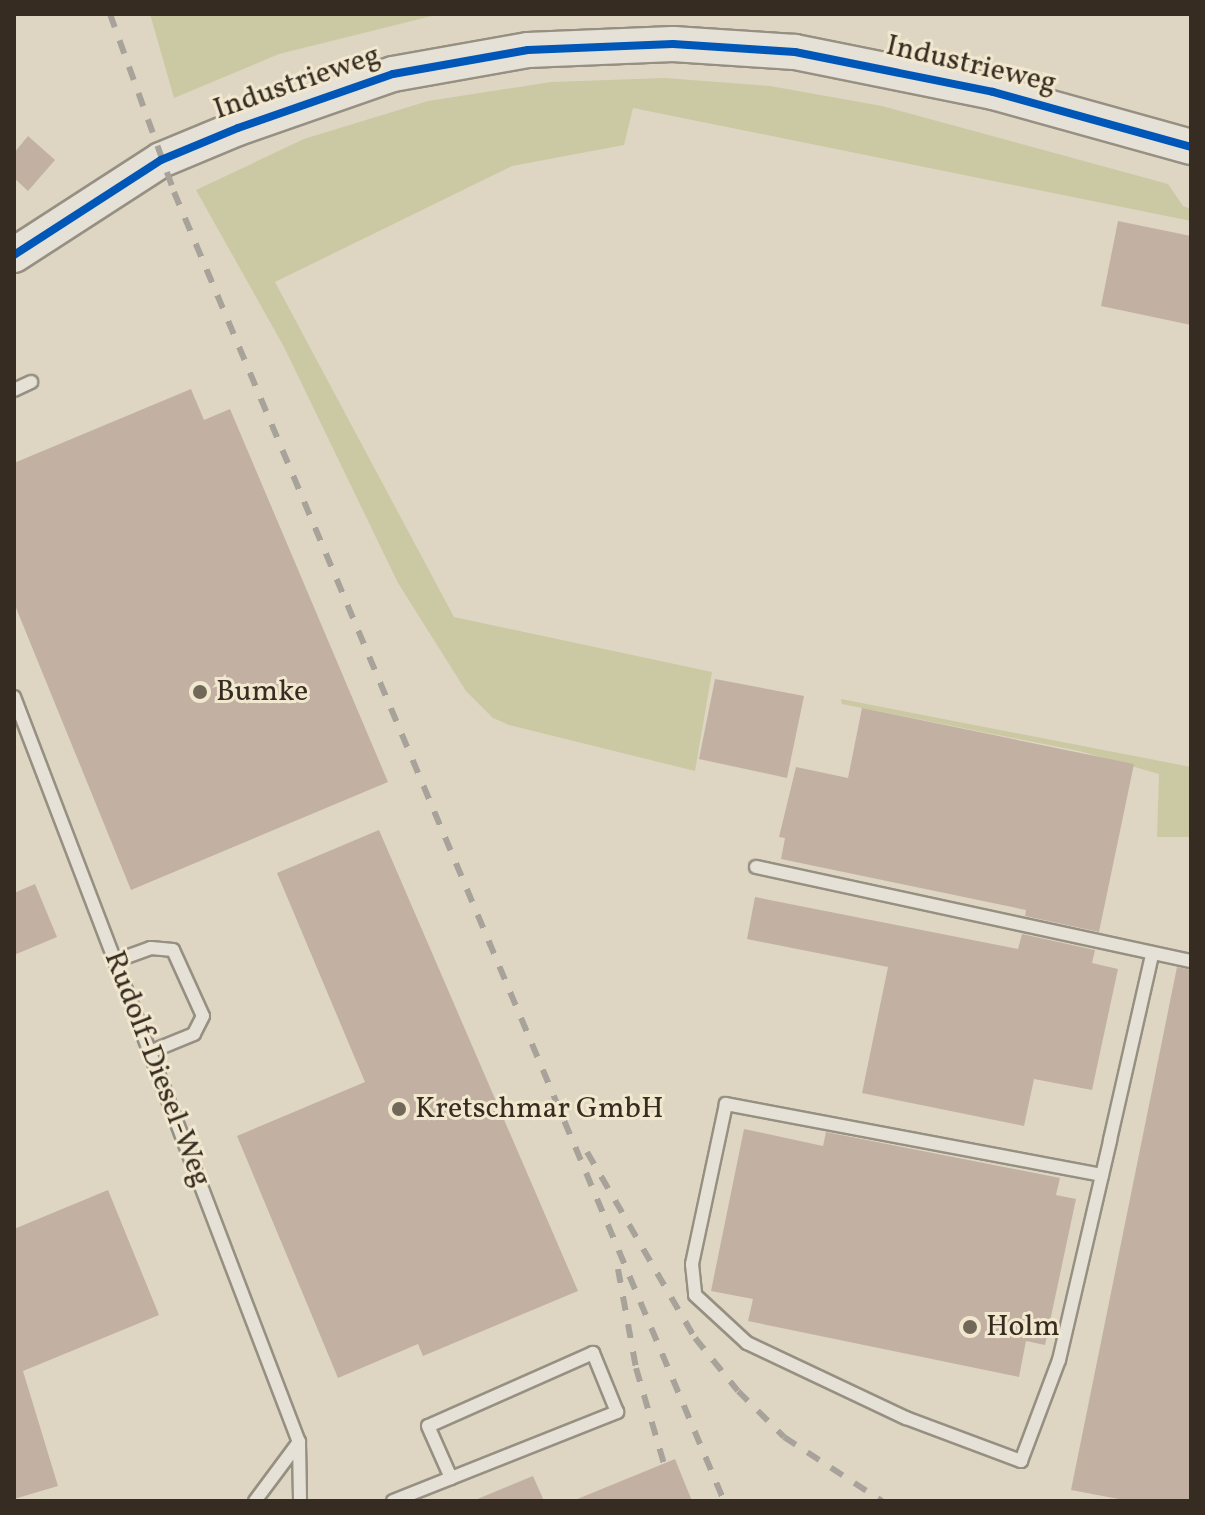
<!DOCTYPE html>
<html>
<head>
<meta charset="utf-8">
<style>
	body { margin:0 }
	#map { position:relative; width:1205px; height:1515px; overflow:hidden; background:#ded6c2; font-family:Vollkorn,serif }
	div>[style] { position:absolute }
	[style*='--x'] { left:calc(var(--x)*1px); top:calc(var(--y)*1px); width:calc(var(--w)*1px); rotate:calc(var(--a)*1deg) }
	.green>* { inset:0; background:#cbc9a4 }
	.building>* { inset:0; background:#c2b1a3 }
	.roads { filter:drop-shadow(2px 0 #969083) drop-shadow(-2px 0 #969083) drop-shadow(0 2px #969083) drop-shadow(0 -2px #969083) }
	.lane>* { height:12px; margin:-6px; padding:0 6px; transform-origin:6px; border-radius:6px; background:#e6e1d6 }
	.secondary>* { height:34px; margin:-17px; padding:0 17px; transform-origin:17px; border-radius:17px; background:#e6e1d6 }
	.rail>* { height:6px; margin-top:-3px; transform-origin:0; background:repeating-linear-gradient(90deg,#a8a39a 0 14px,transparent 0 28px) }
	.cycleway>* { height:8px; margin:-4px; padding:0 4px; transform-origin:4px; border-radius:4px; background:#0057b8 }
	.dots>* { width:22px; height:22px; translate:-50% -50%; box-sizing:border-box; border:4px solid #f2e8cf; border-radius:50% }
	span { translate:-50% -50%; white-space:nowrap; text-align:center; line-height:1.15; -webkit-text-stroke:6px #f2e8cf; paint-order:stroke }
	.street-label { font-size:30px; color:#372c22 }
	.poi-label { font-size:30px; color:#372c22 }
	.left { translate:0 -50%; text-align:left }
	.frame { position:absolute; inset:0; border:16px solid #372c22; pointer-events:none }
</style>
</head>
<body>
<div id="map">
	<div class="green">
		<i style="clip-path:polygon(150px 14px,440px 14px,279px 54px,174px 98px)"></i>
		<i style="clip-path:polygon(665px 78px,770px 86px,882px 106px,1168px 184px,1183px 206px,1191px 209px,1191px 221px,633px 108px,624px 145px,512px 166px,275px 282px,454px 617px,712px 672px,695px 771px,509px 725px,493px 718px,466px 691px,398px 583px,284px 347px,196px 190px,304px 139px,428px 101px,551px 82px)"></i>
		<i style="clip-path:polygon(841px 699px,1191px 767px,1191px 837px,1157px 837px,1159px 774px,1079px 751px,842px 704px)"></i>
	</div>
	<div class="building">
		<i style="clip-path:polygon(28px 136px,55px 160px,28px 191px,14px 178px,14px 153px)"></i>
		<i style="clip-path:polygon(1118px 221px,1191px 236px,1191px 325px,1101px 306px)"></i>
		<i style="clip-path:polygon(191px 389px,204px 420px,230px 409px,388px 782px,131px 890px,14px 603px,14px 463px)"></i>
		<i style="clip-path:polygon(715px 679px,804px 696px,787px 778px,699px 759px)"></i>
		<i style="clip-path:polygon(862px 708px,1134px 764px,1099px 932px,1025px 916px,1026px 910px,781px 859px,785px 838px,779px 837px,796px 767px,848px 778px)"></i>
		<i style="clip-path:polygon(379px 830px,578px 1291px,423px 1356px,418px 1344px,338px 1378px,237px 1136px,365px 1082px,277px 873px)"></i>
		<i style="clip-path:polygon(35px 884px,57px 937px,14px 955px,14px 893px)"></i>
		<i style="clip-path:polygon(755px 897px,1018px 949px,1022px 934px,1095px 950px,1092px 963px,1118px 969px,1092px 1090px,1034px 1079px,1024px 1126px,862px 1093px,888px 967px,747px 939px)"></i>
		<i style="clip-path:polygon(1177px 967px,1191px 970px,1191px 1501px,1129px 1501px,1071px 1490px)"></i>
		<i style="clip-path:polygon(744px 1129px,823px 1146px,826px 1132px,1060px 1178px,1056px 1195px,1076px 1199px,1045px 1345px,1026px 1341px,1019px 1377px,748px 1321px,753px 1299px,711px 1291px)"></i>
		<i style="clip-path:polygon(108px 1190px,159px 1315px,23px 1371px,58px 1486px,14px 1499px,14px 1229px)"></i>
		<i style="clip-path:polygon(675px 1459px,692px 1501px,575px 1501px,575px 1500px)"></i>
		<i style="clip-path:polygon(533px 1476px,544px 1501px,475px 1501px,475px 1500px)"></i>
	</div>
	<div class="roads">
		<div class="lane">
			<i style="--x:14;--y:390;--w:19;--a:-25"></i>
			<i style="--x:14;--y:697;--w:798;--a:69.07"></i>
			<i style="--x:299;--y:1442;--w:59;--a:89"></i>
			<i style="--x:756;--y:867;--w:445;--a:12.2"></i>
			<i style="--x:115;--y:961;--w:38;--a:-20"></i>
			<i style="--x:151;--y:948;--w:22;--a:5"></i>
			<i style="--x:173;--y:950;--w:72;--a:65.6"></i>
			<i style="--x:203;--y:1016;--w:20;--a:117"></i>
			<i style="--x:194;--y:1034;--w:48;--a:157.8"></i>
			<i style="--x:1102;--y:1175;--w:383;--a:-169.3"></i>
			<i style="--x:726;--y:1104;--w:164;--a:102"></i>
			<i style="--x:692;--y:1264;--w:31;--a:84"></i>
			<i style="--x:695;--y:1295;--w:71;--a:42.7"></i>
			<i style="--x:747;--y:1343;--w:176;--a:25.3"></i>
			<i style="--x:906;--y:1418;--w:123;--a:20.5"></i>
			<i style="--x:1021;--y:1461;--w:108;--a:-69.4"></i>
			<i style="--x:1059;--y:1360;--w:226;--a:-76.9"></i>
			<i style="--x:1110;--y:1140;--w:190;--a:-77.2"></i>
			<i style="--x:255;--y:1501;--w:74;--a:-53.3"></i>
			<i style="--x:393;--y:1501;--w:62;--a:-21.6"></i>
			<i style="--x:451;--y:1478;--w:179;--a:-21.7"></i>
			<i style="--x:617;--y:1412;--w:64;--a:-112.1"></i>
			<i style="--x:593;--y:1353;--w:180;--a:156.1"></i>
			<i style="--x:428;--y:1426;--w:57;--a:66.1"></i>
		</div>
		<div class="secondary">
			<i style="--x:14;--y:255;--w:175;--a:-32.9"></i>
			<i style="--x:161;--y:160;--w:83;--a:-22.6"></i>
			<i style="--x:238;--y:128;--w:164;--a:-19.2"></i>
			<i style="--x:393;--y:74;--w:137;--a:-10.1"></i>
			<i style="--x:528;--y:50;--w:145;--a:-2.4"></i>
			<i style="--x:673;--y:44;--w:122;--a:3.8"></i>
			<i style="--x:795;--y:52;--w:202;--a:11.4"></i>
			<i style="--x:993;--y:92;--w:205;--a:15.5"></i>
		</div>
	</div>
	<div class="rail">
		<i style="--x:110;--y:14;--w:189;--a:70.2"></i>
		<i style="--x:174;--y:192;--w:1420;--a:67.21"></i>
		<i style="--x:587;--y:1152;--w:215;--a:59.9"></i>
		<i style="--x:695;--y:1338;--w:68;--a:50.9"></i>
		<i style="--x:738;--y:1391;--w:65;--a:45"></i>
		<i style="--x:784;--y:1437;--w:117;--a:33.1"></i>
		<i style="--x:618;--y:1269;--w:101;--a:79.7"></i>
		<i style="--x:636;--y:1368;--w:100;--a:73.7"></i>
	</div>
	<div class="cycleway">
		<i style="--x:14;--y:255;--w:175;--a:-32.9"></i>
		<i style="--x:161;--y:160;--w:83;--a:-22.6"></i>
		<i style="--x:238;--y:128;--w:164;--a:-19.2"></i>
		<i style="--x:393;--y:74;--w:137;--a:-10.1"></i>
		<i style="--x:528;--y:50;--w:145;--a:-2.4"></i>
		<i style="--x:673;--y:44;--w:122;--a:3.8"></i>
		<i style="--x:795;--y:52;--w:202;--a:11.4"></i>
		<i style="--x:993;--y:92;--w:205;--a:15.5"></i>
	</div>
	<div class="dots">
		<i style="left:200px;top:692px;background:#71685a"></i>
		<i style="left:399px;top:1109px;background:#71685a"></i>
		<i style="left:970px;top:1327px;background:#71685a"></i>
	</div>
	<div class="street-label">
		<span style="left:971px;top:65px;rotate:13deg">Industrieweg</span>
		<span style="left:297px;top:83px;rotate:-19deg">Industrieweg</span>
		<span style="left:157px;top:1069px;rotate:69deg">Rudolf-Diesel-Weg</span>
	</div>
	<div class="poi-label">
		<span class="left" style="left:216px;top:692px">Bumke</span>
		<span class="left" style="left:415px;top:1109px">Kretschmar GmbH</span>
		<span class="left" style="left:986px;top:1327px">Holm</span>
	</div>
	<div class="frame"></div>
</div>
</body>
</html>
